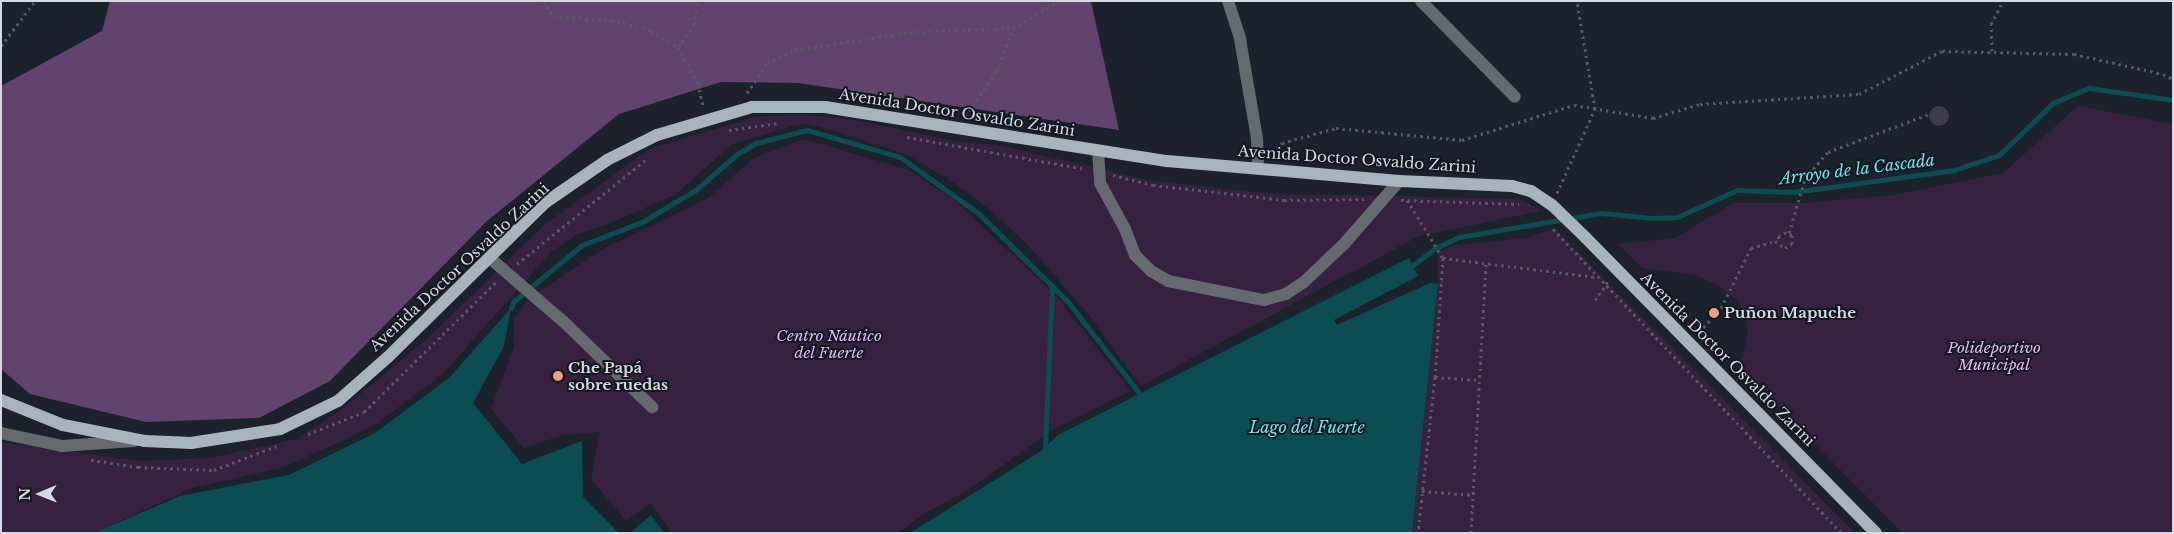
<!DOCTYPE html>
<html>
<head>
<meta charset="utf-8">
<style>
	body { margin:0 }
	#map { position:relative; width:2174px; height:534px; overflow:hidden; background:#1c222b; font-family:"Libre Baskerville",serif }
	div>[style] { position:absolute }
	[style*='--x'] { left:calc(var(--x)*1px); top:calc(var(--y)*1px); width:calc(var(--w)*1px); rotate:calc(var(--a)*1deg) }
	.green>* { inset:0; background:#372140 }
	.forest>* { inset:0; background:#61436e }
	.water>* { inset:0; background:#0c4d53 }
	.stream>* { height:5px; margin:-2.5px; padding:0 2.5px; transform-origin:2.5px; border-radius:2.5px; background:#0c4d53 }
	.building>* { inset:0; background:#3e3d49 }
	.round { border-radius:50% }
	.path>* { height:3px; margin-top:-1.5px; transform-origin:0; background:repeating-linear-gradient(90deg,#555a63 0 2.5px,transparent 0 6.5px) }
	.minor>* { height:12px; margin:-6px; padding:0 6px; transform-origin:6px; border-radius:6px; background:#646a6d }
	.major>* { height:12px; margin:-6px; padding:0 6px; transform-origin:6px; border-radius:6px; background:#a8b4bb }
	.dots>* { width:14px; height:14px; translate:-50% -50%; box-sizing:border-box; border:2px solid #131821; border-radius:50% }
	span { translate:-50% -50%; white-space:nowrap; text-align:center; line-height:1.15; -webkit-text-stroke:4px #131821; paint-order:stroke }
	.street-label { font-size:15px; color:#d5d9e0 }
	.poi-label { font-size:15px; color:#d5d9e0; font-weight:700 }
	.left { translate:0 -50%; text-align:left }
	.park-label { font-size:15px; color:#e5b5fa; font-style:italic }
	.water-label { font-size:16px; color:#6ee2ef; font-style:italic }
	.frame { position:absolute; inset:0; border:2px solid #d5d9e0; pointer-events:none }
	.north { position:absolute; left:15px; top:469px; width:50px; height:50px; -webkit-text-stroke:4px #131821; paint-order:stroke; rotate:269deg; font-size:14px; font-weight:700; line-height:20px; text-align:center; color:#d5d9e0 }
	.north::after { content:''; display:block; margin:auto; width:18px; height:22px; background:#d5d9e0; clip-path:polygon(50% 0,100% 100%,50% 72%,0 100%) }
</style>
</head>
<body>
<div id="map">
	<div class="green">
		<i style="clip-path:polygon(2078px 106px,2173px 124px,2173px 533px,1903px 533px,1736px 365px,1743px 356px,1748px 330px,1745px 313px,1735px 299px,1719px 286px,1696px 275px,1642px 268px,1618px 244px,1675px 238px,1734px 203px,1805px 203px,1894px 195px,2003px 173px)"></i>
		<i style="clip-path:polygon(797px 114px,854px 120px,955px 141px,998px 145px,1147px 180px,1261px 193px,1516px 199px,1526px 201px,1540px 211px,1419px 236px,1140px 386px,1090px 316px,1026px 243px,989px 209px,947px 178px,903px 153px,838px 132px,807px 124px,793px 126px,732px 144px,676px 194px,611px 223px,576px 235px,550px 253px,443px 374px,372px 427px,284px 467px,192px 488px,94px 533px,1px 533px,1px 442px,141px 461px,210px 458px,297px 439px,342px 409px,428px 338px,543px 226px,649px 149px,755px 117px)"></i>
		<i style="clip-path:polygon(804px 139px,909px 170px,957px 202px,1056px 296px,1131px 391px,1054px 429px,965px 492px,925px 513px,898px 533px,673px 533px,651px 503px,626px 521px,591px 479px,600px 432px,563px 435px,524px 448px,491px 409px,514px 347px,513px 320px,528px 299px,601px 250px,708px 198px,754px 158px)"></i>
		<i style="clip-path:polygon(1555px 228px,1599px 274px,1855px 533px,1412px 533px,1438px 284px,1437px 252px,1456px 245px,1527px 238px)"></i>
	</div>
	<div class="forest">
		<i style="clip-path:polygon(110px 1px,1091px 1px,1119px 130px,798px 83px,721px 82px,619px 114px,487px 221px,330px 381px,259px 418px,146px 422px,30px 394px,1px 369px,1px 86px,102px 31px)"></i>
	</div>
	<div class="water">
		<i style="clip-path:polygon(1409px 258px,1418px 276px,1334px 320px,1337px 325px,1430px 283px,1438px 284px,1412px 533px,910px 533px,1041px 451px,1058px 435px)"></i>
		<i style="clip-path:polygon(511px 308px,504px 346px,473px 403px,522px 464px,582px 441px,583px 497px,619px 533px,94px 533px,180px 496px,289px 475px,375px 433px,449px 378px)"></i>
		<i style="clip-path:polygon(651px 515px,664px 533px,630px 533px)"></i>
	</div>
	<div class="stream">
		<i style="--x:1413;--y:265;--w:26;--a:-37"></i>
		<i style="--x:1434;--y:249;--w:28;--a:-26"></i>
		<i style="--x:1459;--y:237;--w:144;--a:-9.6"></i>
		<i style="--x:1601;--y:213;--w:51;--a:5.6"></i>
		<i style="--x:1652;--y:218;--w:25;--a:-2"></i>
		<i style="--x:1677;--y:217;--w:66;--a:-24.2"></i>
		<i style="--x:1737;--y:190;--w:57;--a:2"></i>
		<i style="--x:1794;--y:192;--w:162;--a:-7.8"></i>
		<i style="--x:1954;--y:170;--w:47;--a:-18.4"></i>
		<i style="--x:1999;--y:155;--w:75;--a:-43.9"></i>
		<i style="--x:2053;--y:103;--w:39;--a:-23"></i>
		<i style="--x:2089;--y:88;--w:85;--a:8.1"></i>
		<i style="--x:511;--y:308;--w:6;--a:-72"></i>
		<i style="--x:513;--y:302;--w:89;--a:-39.6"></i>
		<i style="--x:582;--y:245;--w:64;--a:-21"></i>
		<i style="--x:642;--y:222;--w:64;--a:-31"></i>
		<i style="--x:697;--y:189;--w:53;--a:-41.2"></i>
		<i style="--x:737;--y:154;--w:22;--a:-30"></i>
		<i style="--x:756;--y:143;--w:53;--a:-14.3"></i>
		<i style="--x:807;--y:130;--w:97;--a:16.2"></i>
		<i style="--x:900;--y:157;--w:96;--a:35.7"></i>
		<i style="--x:978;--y:213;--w:127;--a:44.7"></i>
		<i style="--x:1068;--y:302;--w:115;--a:52"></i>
		<i style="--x:1045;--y:447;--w:162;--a:-87.5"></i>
	</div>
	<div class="building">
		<i class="round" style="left:1929px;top:106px;width:20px;height:20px"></i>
	</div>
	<div class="path">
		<i style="--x:543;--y:1;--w:18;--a:56"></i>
		<i style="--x:553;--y:16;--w:64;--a:4.5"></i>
		<i style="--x:617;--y:21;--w:35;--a:16"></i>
		<i style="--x:651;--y:31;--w:31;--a:31"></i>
		<i style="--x:678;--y:47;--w:41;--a:60.9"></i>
		<i style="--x:698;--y:83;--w:25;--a:78"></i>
		<i style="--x:1;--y:46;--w:56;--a:-52.9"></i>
		<i style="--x:678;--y:47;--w:27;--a:-54"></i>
		<i style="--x:694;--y:25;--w:24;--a:-81"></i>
		<i style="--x:1992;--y:51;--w:27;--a:-92"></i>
		<i style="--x:1991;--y:24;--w:26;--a:-62"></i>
		<i style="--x:747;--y:93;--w:36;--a:-56"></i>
		<i style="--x:767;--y:63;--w:31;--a:-25"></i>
		<i style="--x:795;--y:50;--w:116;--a:-8.9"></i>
		<i style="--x:910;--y:32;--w:103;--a:-2.2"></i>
		<i style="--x:965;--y:116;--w:55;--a:-54.6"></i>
		<i style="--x:997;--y:71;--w:46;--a:-69.6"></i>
		<i style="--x:1013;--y:28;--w:53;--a:-30.4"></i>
		<i style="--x:729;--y:130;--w:49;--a:-8.1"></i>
		<i style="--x:907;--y:137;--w:181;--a:10.2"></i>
		<i style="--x:1272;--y:153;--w:14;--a:-45"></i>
		<i style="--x:1282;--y:143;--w:56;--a:-15.5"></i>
		<i style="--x:1336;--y:128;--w:127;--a:5.4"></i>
		<i style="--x:1462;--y:140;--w:117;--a:-17.4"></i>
		<i style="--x:1574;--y:105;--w:80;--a:9.3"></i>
		<i style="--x:1653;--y:118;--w:49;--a:-16.6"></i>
		<i style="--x:1700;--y:104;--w:159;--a:-3.6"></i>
		<i style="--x:1859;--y:94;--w:93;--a:-27.4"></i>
		<i style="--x:1942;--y:51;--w:132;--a:1.3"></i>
		<i style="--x:2074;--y:54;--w:91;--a:12.7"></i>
		<i style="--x:2163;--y:74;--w:11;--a:27"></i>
		<i style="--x:1113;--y:175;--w:41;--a:14"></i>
		<i style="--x:1153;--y:185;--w:132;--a:6.5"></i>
		<i style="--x:1284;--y:200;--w:81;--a:-0.7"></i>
		<i style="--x:1557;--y:193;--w:92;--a:-65.7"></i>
		<i style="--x:1595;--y:109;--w:109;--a:-99.5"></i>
		<i style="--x:1401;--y:200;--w:118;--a:1.9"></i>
		<i style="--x:1407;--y:200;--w:68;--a:58.2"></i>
		<i style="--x:1443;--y:258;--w:119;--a:93.8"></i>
		<i style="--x:1435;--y:377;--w:157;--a:96.2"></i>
		<i style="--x:1553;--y:229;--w:419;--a:46.5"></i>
		<i style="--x:1789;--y:233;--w:56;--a:-73.5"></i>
		<i style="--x:1805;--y:179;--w:35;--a:-50"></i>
		<i style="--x:1828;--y:152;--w:108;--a:-20.6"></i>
		<i style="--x:1443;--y:258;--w:153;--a:7.1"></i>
		<i style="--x:517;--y:264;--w:169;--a:-39"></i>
		<i style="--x:1595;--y:300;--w:24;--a:-55"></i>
		<i style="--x:1699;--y:332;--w:33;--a:-47"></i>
		<i style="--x:1721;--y:308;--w:67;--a:-63.4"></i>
		<i style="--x:1751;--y:248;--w:25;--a:-16"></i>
		<i style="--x:1775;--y:241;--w:12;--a:35"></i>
		<i style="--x:1785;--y:248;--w:8;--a:-30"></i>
		<i style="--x:1792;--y:244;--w:9;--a:-90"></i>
		<i style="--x:1792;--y:235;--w:7;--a:-153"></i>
		<i style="--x:1786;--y:232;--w:8;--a:150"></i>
		<i style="--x:1779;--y:236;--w:5;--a:101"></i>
		<i style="--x:1435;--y:377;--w:45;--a:3.8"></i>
		<i style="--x:308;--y:434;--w:60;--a:-21.4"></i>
		<i style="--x:364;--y:412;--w:187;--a:-44.6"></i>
		<i style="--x:91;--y:460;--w:48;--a:8.5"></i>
		<i style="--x:138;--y:467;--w:76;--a:2.3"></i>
		<i style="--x:214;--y:470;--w:67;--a:-20.9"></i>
		<i style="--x:1422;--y:491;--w:52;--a:4.4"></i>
		<i style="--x:1471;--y:533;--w:271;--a:-86.8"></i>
	</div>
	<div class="minor">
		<i style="--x:1228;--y:1;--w:40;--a:72"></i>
		<i style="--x:1240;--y:39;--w:100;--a:80.3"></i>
		<i style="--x:1257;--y:138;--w:30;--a:88"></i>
		<i style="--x:1421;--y:1;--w:134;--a:45.6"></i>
		<i style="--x:1098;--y:152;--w:31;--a:86"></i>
		<i style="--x:1100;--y:183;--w:52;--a:61.5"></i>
		<i style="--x:1125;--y:229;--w:28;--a:69"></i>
		<i style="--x:1135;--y:255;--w:23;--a:45"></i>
		<i style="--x:1151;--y:271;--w:20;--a:30"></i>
		<i style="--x:1168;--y:281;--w:98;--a:11.2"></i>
		<i style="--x:1264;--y:300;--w:23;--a:-15"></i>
		<i style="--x:1286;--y:294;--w:22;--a:-34"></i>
		<i style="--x:1304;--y:282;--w:55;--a:-43.5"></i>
		<i style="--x:1344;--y:244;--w:84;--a:-48.9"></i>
		<i style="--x:491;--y:259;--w:99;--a:40.9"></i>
		<i style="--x:566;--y:324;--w:120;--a:44"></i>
		<i style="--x:1;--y:433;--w:62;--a:12"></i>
		<i style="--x:62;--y:446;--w:72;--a:-4"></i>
	</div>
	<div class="major">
		<i style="--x:1;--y:400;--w:67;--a:22"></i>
		<i style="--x:63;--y:425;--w:84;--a:11"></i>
		<i style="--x:145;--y:441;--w:46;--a:2.5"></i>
		<i style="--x:191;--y:443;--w:90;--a:-8.9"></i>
		<i style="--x:280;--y:429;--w:64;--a:-25.8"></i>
		<i style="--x:338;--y:401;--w:65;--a:-41.3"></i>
		<i style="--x:387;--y:358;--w:223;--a:-44.5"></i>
		<i style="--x:546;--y:202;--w:74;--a:-34.5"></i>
		<i style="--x:607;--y:160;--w:56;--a:-26.6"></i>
		<i style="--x:657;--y:135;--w:99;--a:-16.4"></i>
		<i style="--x:752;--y:107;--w:73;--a:0"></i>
		<i style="--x:825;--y:107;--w:346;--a:9"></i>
		<i style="--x:1167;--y:161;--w:233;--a:4.9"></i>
		<i style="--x:1399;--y:181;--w:113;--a:2.5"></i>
		<i style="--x:1512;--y:186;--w:20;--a:15"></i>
		<i style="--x:1531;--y:191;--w:25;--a:34"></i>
		<i style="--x:1552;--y:205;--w:46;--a:44.1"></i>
		<i style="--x:1585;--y:237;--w:415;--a:45.5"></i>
	</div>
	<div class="dots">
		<i style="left:1714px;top:313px;background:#f39f85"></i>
		<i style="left:558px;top:376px;background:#f39f85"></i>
	</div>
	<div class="street-label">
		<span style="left:957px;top:112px;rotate:9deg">Avenida Doctor Osvaldo Zarini</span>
		<span style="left:1357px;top:159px;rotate:4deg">Avenida Doctor Osvaldo Zarini</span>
		<span style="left:459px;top:267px;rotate:-43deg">Avenida Doctor Osvaldo Zarini</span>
		<span style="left:1728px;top:359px;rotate:45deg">Avenida Doctor Osvaldo Zarini</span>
	</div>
	<div class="poi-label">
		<span class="left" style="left:1724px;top:313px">Puñon Mapuche</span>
		<span class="left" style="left:568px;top:376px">Che Papá<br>sobre ruedas</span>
	</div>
	<div class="park-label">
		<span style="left:829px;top:344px">Centro Náutico<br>del Fuerte</span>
		<span style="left:1994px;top:356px">Polideportivo<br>Municipal</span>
	</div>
	<div class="water-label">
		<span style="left:1857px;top:169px;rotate:-7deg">Arroyo de la Cascada</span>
		<span style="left:1307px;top:427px">Lago del Fuerte</span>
	</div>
	<div class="frame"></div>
	<div class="north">N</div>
</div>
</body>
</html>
